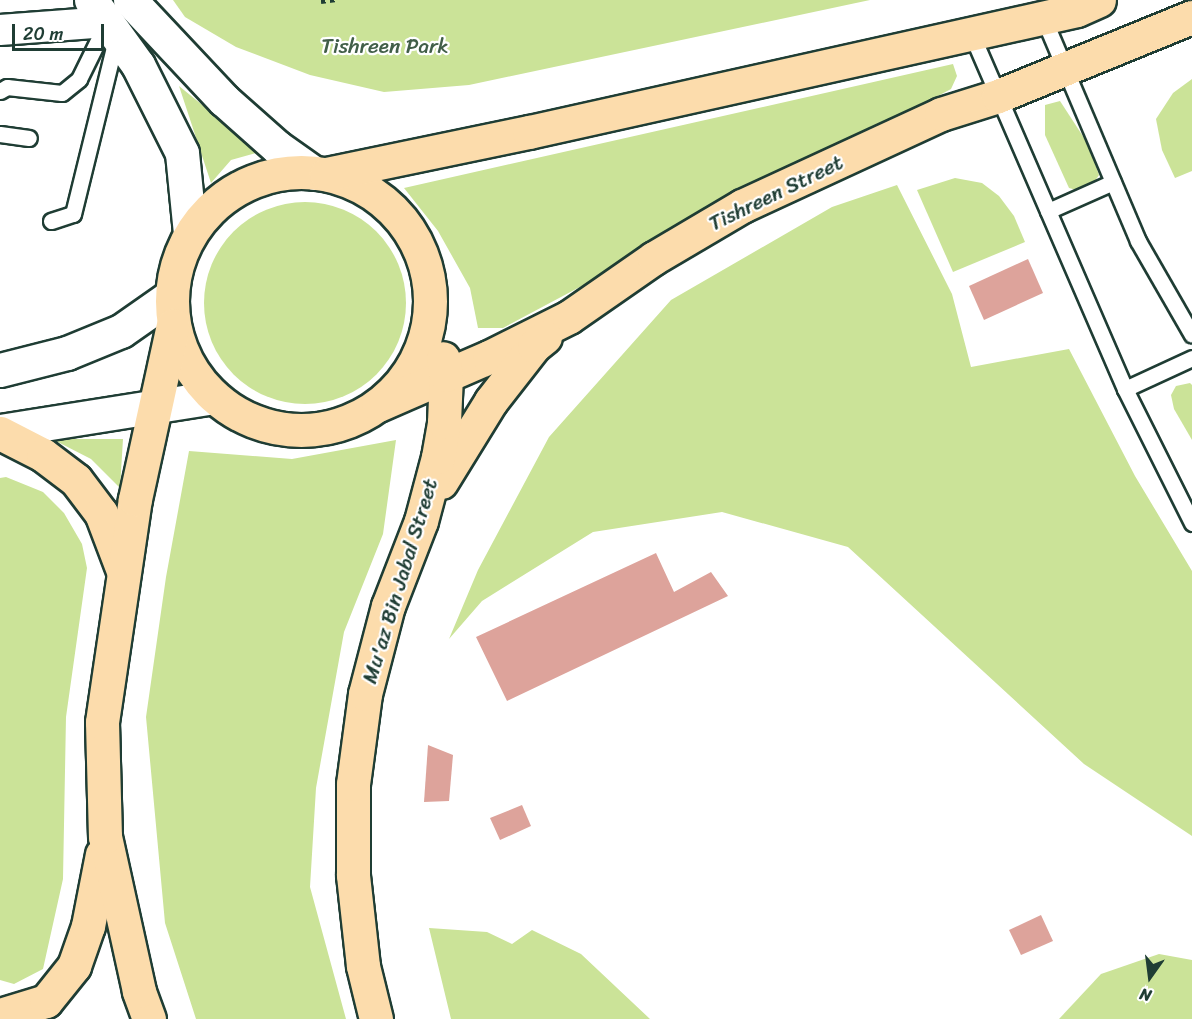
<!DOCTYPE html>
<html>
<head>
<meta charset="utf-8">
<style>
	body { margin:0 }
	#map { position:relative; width:1192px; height:1019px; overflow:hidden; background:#fff; font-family:Sriracha,sans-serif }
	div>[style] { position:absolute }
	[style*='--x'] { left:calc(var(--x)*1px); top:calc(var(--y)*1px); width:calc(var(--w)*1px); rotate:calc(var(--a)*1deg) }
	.green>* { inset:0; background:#cbe398 }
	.round { border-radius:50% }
	.building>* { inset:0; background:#dda39b }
	.path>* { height:4px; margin-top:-2px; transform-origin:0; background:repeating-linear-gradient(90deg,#1f3d34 0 4.5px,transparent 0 9px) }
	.roads { filter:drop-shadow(2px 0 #1f3d34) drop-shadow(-2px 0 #1f3d34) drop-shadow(0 2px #1f3d34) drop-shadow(0 -2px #1f3d34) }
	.service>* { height:15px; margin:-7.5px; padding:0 7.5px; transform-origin:7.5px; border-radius:7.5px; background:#fff }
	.minor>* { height:30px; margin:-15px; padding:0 15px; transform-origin:15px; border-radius:15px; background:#fff }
	.secondary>* { height:33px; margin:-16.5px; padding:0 16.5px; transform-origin:16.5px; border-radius:16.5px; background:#fff }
	.primary>* { height:33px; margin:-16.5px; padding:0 16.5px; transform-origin:16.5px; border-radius:16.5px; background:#fcdcac }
	.primary>.ring { margin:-16.5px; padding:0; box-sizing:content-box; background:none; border:33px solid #fcdcac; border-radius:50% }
	span { translate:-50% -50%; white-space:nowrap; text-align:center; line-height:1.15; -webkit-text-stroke:4.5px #fff; paint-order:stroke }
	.park-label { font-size:21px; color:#415e48 }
	.street-label { font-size:21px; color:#1f3d34 }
	.north { position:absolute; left:1120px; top:947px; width:60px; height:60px; -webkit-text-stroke:4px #fff; paint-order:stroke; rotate:194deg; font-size:16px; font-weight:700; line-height:24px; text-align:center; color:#1f3d34 }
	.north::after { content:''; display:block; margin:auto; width:21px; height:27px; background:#1f3d34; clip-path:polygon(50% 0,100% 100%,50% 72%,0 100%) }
	.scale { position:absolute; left:12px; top:24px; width:92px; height:27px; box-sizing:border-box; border:3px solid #1f3d34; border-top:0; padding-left:8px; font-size:18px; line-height:21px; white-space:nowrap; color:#1f3d34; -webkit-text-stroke:4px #fff; paint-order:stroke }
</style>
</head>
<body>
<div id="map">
	<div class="green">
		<i style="clip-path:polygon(173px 0,870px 0,469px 85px,384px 92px,310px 75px,236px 47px,185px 17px)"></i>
		<i style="clip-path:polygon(953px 64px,957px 76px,951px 89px,503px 328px,478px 328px,470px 288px,438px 231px,404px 188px)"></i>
		<i style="clip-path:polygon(1192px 79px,1192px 171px,1175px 178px,1162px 150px,1156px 119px,1173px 93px)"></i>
		<i style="clip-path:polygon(179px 86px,260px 152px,231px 160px,211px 183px)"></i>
		<i style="clip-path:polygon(1060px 101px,1088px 144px,1099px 175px,1091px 187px,1080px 191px,1069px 188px,1045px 135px,1045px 105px)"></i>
		<i style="clip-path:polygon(955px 178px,982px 183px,999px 196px,1014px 216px,1025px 242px,953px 272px,917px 190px)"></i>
		<i style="clip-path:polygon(897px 185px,952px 294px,971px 367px,1069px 349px,1135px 476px,1192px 571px,1192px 836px,1084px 764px,848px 547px,722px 512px,593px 532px,482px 601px,449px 639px,478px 570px,549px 437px,671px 300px,832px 207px)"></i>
		<i class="round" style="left:204px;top:202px;width:202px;height:202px"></i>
		<i style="clip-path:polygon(1190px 383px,1192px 385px,1192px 440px,1174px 409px,1171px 395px,1176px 386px)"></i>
		<i style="clip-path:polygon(52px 439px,123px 439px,120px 488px,91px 459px)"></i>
		<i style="clip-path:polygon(396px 440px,383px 534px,344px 632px,316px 788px,310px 887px,346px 1019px,196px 1019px,165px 923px,146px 717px,166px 577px,189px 451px,292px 459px)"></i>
		<i style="clip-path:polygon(6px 477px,43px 492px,64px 513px,82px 544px,87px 568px,66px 717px,63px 879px,43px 969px,14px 984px,0 980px,0 478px)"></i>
		<i style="clip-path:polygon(429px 928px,487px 932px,512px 944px,532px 930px,581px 954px,650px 1019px,451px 1019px)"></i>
		<i style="clip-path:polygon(1159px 954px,1192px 960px,1192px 1019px,1059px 1019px,1101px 974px)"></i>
	</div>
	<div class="building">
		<i style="clip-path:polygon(1028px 259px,1043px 293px,984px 320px,969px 286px)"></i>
		<i style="clip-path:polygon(656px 553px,674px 592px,711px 572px,728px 596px,507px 701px,476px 637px)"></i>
		<i style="clip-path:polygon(428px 745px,453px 755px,449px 801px,424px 802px)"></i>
		<i style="clip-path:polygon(522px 805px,531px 826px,500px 840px,490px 818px)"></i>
		<i style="clip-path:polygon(1041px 915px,1053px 941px,1021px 955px,1009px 930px)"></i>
	</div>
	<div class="path">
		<i style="--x:321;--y:2;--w:16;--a:-7"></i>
	</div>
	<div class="roads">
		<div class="service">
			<i style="--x:1043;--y:17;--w:243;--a:67"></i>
			<i style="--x:1138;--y:241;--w:108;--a:60.1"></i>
			<i style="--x:971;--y:33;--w:388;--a:66.6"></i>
			<i style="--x:1125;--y:389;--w:150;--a:63.4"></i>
			<i style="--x:0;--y:91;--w:8;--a:-30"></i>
			<i style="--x:7;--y:87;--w:55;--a:6.2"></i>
			<i style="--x:62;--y:93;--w:22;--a:-39"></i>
			<i style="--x:79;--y:79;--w:64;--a:-63.8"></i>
			<i style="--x:0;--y:134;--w:29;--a:8"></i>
			<i style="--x:1048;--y:211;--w:71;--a:-24"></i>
			<i style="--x:51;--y:221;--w:23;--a:-18"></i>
			<i style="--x:73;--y:214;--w:180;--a:-76.2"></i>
			<i style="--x:1125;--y:389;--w:74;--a:-24.8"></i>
		</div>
		<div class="minor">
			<i style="--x:0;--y:30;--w:107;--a:-4.3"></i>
		</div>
		<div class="secondary">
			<i style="--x:91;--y:0;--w:80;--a:54.1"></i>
			<i style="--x:138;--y:65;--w:98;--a:63.4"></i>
			<i style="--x:182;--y:153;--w:80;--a:84.3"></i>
			<i style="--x:130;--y:0;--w:137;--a:46.8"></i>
			<i style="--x:224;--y:100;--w:71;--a:41.6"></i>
			<i style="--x:277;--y:147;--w:45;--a:35.1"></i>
			<i style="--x:0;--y:370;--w:69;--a:-14.2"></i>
			<i style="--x:67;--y:353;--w:58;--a:-22.2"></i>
			<i style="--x:121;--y:331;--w:61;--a:-35"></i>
			<i style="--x:0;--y:431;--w:217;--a:-9"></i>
		</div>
		<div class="primary">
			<i class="ring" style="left:172px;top:172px;width:225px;height:225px"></i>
			<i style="--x:326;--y:174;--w:207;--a:-11.7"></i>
			<i style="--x:529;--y:132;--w:561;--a:-12.55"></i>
			<i style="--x:1077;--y:10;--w:24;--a:-24"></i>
			<i style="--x:378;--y:405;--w:121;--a:-23.4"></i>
			<i style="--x:489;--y:357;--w:89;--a:-26.6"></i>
			<i style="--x:569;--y:317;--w:103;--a:-34.8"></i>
			<i style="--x:654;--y:258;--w:102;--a:-30.6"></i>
			<i style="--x:742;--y:206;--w:219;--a:-24.8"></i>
			<i style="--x:941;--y:114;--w:60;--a:-17.5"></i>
			<i style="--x:998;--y:96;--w:209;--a:-22.2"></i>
			<i style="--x:0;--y:433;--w:48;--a:27.1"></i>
			<i style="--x:43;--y:455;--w:41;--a:37.1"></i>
			<i style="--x:76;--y:480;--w:41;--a:52.9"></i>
			<i style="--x:101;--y:513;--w:62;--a:69.2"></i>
			<i style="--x:441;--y:482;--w:95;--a:-58.3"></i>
			<i style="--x:491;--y:401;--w:70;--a:-52"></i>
			<i style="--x:534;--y:346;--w:14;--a:-39"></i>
			<i style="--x:0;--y:1015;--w:48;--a:-16.9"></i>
			<i style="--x:46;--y:1001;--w:45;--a:-51.3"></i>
			<i style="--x:74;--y:966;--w:42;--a:-70.7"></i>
			<i style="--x:88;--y:926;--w:73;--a:-79"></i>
			<i style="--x:149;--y:1019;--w:30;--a:-110"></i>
			<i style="--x:139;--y:991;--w:158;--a:-102.4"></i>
			<i style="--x:105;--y:837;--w:115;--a:-91.5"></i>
			<i style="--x:102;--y:722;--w:225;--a:-81.6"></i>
			<i style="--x:135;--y:499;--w:178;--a:-77.7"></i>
			<i style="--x:376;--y:1019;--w:55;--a:-103.8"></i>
			<i style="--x:363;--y:966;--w:92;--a:-96.3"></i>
			<i style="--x:353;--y:875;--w:91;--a:-90"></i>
			<i style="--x:353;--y:784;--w:91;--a:-82.4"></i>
			<i style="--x:365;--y:694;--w:91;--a:-75.4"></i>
			<i style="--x:388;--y:606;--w:91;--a:-68.8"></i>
			<i style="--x:421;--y:521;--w:66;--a:-75.1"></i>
			<i style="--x:438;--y:457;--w:36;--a:-80"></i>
			<i style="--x:444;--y:422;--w:47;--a:-87.6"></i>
			<i style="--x:446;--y:375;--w:17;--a:-100"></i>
		</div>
	</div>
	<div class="park-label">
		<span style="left:385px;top:46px">Tishreen Park</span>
	</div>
	<div class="street-label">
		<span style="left:776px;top:193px;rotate:-26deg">Tishreen Street</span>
		<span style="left:400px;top:581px;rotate:-73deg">Mu'az Bin Jabal Street</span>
	</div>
	<div class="north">N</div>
	<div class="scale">20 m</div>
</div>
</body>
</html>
